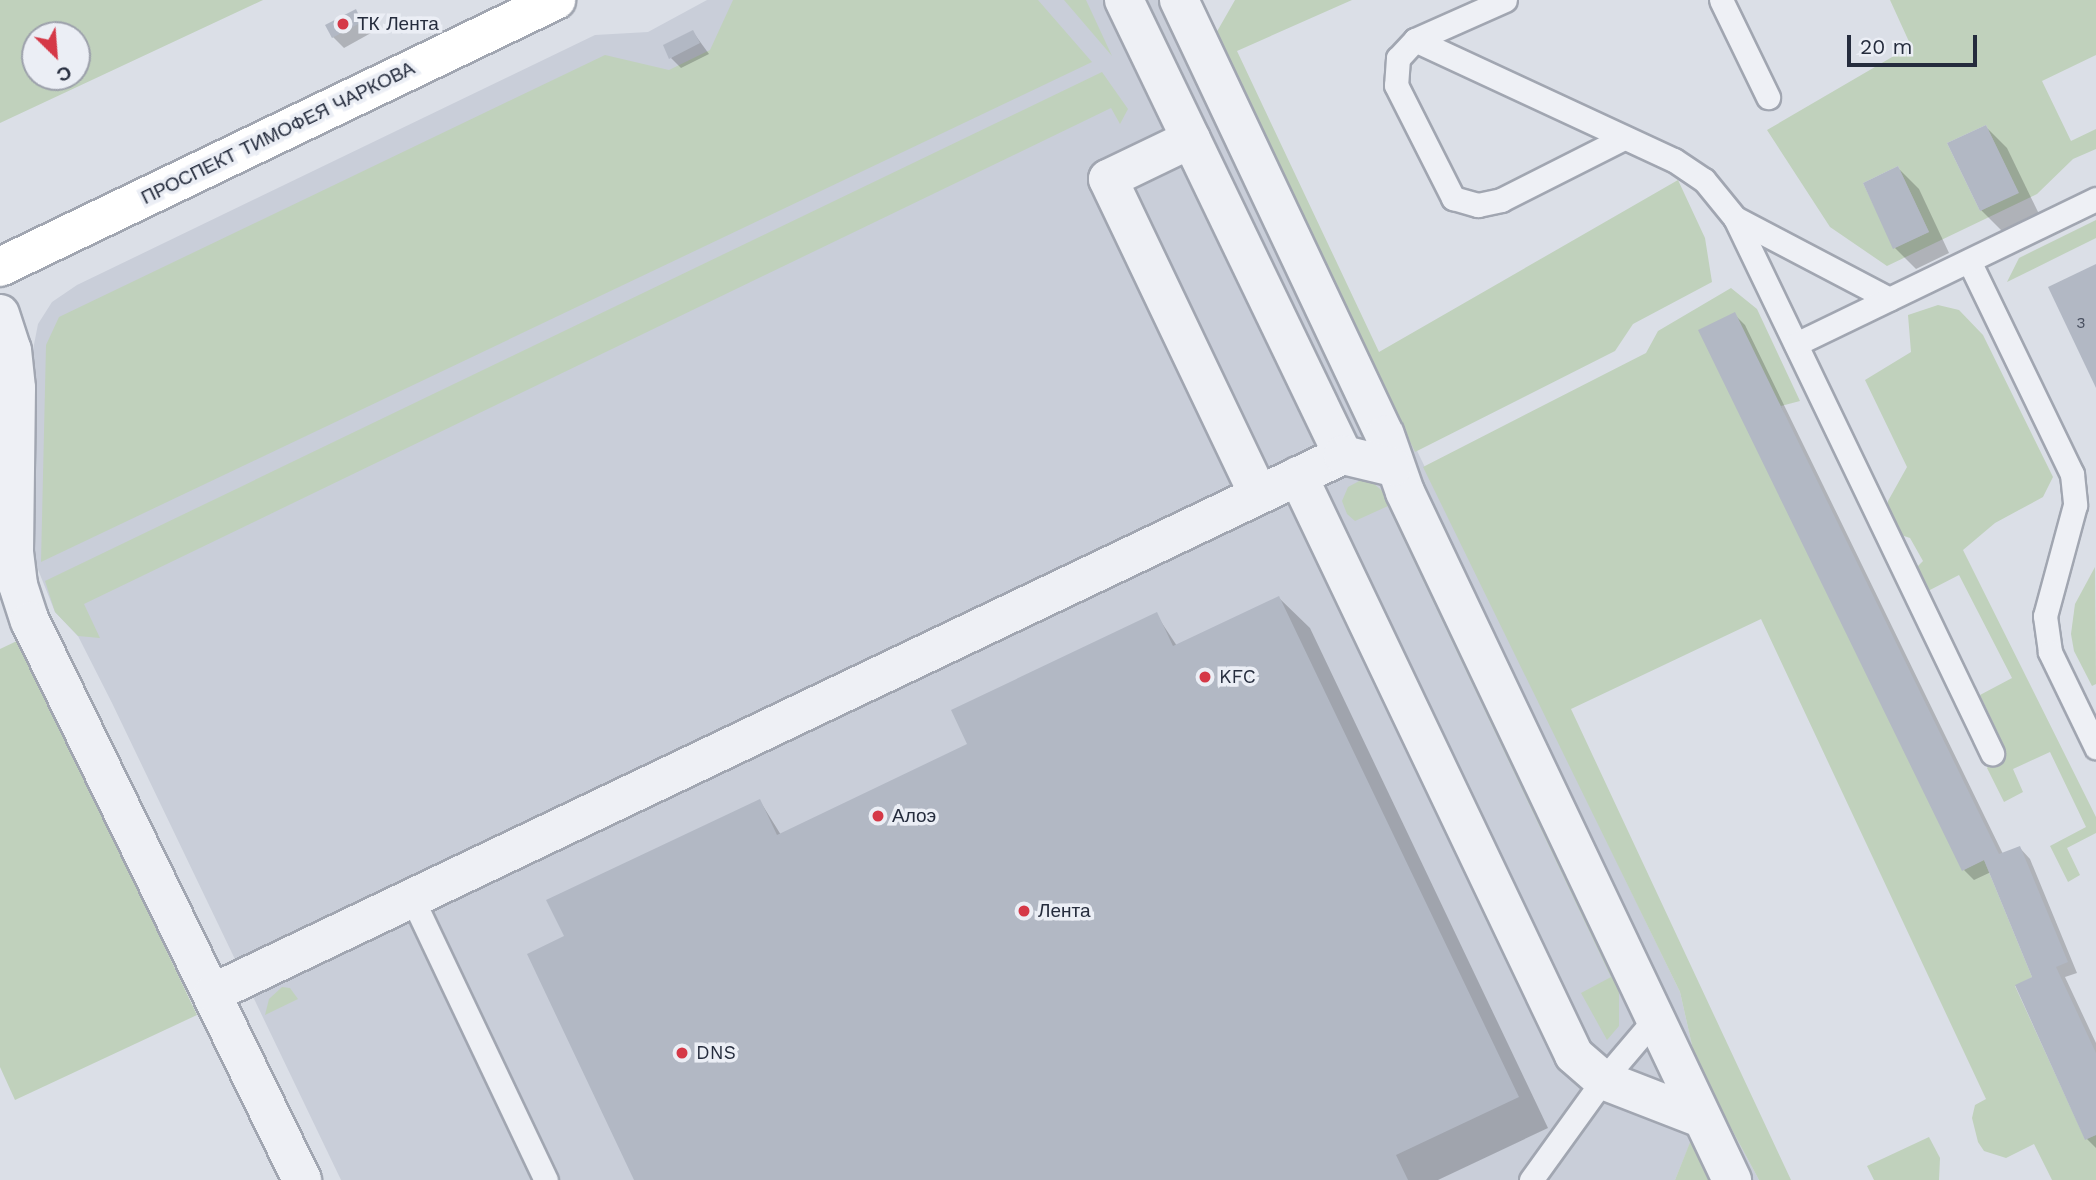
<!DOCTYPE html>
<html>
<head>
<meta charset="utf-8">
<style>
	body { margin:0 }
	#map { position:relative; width:2096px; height:1180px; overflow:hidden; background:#dbdfe7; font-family:"Work Sans",sans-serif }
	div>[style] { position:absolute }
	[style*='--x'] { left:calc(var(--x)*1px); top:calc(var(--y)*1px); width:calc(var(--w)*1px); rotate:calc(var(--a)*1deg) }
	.built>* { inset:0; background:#c9ced9 }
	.green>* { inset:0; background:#c0d1bc }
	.shadow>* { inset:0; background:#0003 }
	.building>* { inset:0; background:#b2b8c4 }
	.roads { filter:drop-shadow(2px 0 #a1a6b1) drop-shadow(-2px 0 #a1a6b1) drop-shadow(0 2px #a1a6b1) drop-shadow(0 -2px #a1a6b1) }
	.service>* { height:23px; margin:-11.5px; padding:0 11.5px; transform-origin:11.5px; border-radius:11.5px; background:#eef0f5 }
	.minor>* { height:38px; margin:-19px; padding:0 19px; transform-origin:19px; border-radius:19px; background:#eef0f5 }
	.secondary>* { height:38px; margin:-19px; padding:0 19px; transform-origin:19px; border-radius:19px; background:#fff }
	.dots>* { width:19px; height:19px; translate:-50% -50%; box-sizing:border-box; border:4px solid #ebeef5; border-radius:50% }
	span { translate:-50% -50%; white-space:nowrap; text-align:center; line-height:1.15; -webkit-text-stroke:7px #ebeef5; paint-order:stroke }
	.number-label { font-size:16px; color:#484f5f }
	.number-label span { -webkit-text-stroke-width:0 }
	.poi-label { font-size:19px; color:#252c3d }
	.left { translate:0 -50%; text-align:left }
	.street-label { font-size:19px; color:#252c3d }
	.north { position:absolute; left:21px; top:21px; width:70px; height:70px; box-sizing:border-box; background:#ebeef5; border:2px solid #9ca0ab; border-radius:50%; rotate:155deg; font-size:19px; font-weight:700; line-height:28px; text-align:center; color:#252c3d }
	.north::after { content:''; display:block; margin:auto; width:24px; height:32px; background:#d53847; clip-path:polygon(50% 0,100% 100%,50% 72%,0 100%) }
	.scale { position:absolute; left:1847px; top:35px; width:130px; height:32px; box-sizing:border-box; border:4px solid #252c3d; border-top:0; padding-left:9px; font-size:21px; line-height:24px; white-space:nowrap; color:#252c3d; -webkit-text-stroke:5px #ebeef5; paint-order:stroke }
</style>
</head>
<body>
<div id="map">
	<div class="built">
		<i style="clip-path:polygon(707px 0,1198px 0,1680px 992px,1696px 1063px,1759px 1180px,1715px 1180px,1691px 1141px,1675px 1180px,341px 1180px,112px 703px,78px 636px,55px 612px,35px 562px,31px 360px,38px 324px,52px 302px,77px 285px,595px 35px,648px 32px)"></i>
	</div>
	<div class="green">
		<i style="clip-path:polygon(evenodd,0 0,263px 0,0 123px,0 0,77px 35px,77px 77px,35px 77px,35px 35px,77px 35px)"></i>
		<i style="clip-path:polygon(733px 0,1038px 0,1092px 62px,41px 562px,46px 345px,59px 317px,605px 55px,669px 70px,710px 50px)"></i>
		<i style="clip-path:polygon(1064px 0,1086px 0,1112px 56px)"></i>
		<i style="clip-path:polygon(1235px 0,1352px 0,1237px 51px,1379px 352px,1678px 180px,1705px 238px,1712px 282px,1633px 324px,1615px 351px,1415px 452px,1215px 35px)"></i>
		<i style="clip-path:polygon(evenodd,1890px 0,2096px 0,2096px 55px,2042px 81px,2071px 141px,2096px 129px,2096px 149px,2073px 159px,2037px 194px,1887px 266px,1830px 227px,1767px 130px,1911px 46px,1890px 0,1986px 125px,2018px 192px,1980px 211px,1947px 143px,1986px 125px,1890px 0,1898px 166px,1929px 232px,1894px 248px,1863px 183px,1898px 166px)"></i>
		<i style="clip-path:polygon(1102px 72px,1128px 109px,1120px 124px,1111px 108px,84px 604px,100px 638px,78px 636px,55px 612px,45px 581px)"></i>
		<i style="clip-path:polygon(2096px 220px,2096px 238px,2007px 282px,2019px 258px)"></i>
		<i style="clip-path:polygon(1731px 288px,1757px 309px,1800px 401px,1781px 406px,1963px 870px,1984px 860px,2032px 977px,2015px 986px,2085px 1139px,2096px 1135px,2096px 1180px,2052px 1180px,2034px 1144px,2006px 1158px,1984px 1151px,1978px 1142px,1972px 1118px,1975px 1105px,1986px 1099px,1761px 619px,1571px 709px,1791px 1180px,1759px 1180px,1696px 1063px,1680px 992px,1423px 467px,1646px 353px,1658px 331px)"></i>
		<i style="clip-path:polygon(1938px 305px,1959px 310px,1983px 335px,2053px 477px,2043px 497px,1995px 523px,1963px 550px,2096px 817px,2096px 833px,2067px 848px,2080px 875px,2068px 882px,2050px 846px,2086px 827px,2050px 752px,2013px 769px,2023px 792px,2004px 802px,1987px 768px,2004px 746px,1980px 695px,2012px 678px,1959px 575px,1928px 591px,1917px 567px,1923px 561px,1910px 538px,1895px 533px,1888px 519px,1888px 501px,1907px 467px,1865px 380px,1911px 352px,1908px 315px)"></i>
		<i style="clip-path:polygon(1361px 480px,1372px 482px,1388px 496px,1619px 978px,1619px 1026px,1607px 1040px,1581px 993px,1611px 977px,1388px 506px,1355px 521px,1347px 514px,1342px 501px,1348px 487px)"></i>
		<i style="clip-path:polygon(2095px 567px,2096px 684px,2092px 686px,2074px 651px,2071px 634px,2075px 604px)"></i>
		<i style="clip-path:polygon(19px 640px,197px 1015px,15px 1100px,0 1067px,0 649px)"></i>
		<i style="clip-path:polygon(282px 987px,290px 988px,298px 999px,265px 1015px,269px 999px)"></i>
		<i style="clip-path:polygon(1929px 1137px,1940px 1158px,1939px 1180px,1874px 1180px,1867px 1166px)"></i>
		<i style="clip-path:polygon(1691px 1140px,1715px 1180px,1675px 1180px)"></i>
	</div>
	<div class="shadow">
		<i style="clip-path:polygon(355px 12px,371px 33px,344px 48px,333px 37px)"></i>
		<i style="clip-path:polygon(693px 32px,709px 54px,681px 68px,671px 58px)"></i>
		<i style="clip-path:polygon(1986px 127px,2007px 148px,2039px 214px,2002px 231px,1981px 210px)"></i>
		<i style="clip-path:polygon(1898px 168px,1919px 189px,1949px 253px,1916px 269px,1895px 248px)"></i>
		<i style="clip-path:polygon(1734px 314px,1745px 325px,2003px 854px,2020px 848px,2030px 859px,2077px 973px,2065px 977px,2096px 1043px,2096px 1148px,2087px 1139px,2034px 978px,1991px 872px,1974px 880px,1964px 870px)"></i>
		<i style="clip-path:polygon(1279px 598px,1310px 628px,1548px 1128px,1438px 1180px,636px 1180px,566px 937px,760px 801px,781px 835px,970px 745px,1156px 614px,1177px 646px)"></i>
	</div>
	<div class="building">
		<i style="clip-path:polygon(356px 9px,362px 22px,332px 38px,325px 25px)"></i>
		<i style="clip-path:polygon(693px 30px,700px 43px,669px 59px,663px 45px)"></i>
		<i style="clip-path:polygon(1986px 125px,2019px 193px,1980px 211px,1947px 143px)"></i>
		<i style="clip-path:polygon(1898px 166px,1929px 232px,1893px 249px,1863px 183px)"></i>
		<i style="clip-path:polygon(2096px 264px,2096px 388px,2048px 287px)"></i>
		<i style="clip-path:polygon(1735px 312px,1999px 854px,2020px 846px,2068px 962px,2056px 967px,2096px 1053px,2096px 1135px,2085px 1140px,2015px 985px,2032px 977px,1984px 860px,1962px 871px,1698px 330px)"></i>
		<i style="clip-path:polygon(1279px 596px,1519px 1097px,1396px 1155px,1408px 1180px,634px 1180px,527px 954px,564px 936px,546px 900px,760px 799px,777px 835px,967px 744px,951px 710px,1157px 612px,1173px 646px)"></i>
	</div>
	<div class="roads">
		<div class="service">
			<i style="--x:1505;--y:0;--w:98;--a:156"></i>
			<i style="--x:1415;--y:40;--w:25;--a:133"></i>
			<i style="--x:1398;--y:58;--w:27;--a:94"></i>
			<i style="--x:1396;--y:85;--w:127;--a:63.2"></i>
			<i style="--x:1453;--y:198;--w:26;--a:16"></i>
			<i style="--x:1478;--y:205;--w:24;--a:-12"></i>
			<i style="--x:1501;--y:200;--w:138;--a:-26.8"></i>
			<i style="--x:1721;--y:0;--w:108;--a:64.1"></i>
			<i style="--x:1415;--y:40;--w:285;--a:24.9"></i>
			<i style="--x:1674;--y:160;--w:36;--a:34"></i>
			<i style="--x:1704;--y:180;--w:49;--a:50.8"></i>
			<i style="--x:1735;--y:218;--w:174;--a:27.7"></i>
			<i style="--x:1735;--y:218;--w:594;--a:64.34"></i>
			<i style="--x:1969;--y:261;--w:237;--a:64.2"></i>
			<i style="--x:2072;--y:474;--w:31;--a:84"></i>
			<i style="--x:2075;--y:505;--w:115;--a:105.1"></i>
			<i style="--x:2045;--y:616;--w:36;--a:82"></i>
			<i style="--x:2050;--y:652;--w:106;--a:64.2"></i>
			<i style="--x:1796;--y:344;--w:333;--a:-25.8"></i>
			<i style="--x:412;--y:898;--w:312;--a:64.6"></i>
			<i style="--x:1531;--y:1180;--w:123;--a:-54.2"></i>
			<i style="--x:1603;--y:1080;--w:80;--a:-49.6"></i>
		</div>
		<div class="minor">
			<i style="--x:1124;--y:0;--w:505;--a:64.3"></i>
			<i style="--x:1179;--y:0;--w:481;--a:64.7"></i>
			<i style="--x:1385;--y:435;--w:60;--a:70.7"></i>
			<i style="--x:1405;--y:492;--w:762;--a:64.58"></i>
			<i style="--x:1191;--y:139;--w:92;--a:154.3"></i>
			<i style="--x:1108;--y:179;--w:349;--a:64.5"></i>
			<i style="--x:0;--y:314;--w:38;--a:72"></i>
			<i style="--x:12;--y:350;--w:38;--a:84"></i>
			<i style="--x:16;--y:388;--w:164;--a:90.7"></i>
			<i style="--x:14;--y:552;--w:33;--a:83"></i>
			<i style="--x:18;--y:585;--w:38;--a:72"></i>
			<i style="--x:30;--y:621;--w:622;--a:64.05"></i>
			<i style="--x:1298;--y:476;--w:641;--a:64.51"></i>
			<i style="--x:1574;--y:1055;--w:38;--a:41"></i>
			<i style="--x:1603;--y:1080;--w:105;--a:21.2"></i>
			<i style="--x:213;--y:993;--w:1252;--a:-25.46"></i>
			<i style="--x:1343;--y:455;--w:51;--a:13.5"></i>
		</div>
		<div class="secondary">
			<i style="--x:0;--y:267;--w:617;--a:-25.65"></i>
		</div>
	</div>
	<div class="dots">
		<i style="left:343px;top:24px;background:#d53847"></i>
		<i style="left:1205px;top:677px;background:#d53847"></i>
		<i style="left:878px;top:816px;background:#d53847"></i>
		<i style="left:1024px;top:911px;background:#d53847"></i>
		<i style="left:682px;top:1053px;background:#d53847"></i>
	</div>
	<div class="number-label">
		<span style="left:2081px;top:323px">3</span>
	</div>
	<div class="poi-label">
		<span class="left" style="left:357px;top:24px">ТК Лента</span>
		<span class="left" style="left:1219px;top:677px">KFC</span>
		<span class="left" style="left:892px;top:816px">Алоэ</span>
		<span class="left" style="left:1038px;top:911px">Лента</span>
		<span class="left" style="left:696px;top:1053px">DNS</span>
	</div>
	<div class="street-label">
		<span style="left:278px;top:133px;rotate:-26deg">ПРОСПЕКТ ТИМОФЕЯ ЧАРКОВА</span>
	</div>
	<div class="north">С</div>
	<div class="scale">20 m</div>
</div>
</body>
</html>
